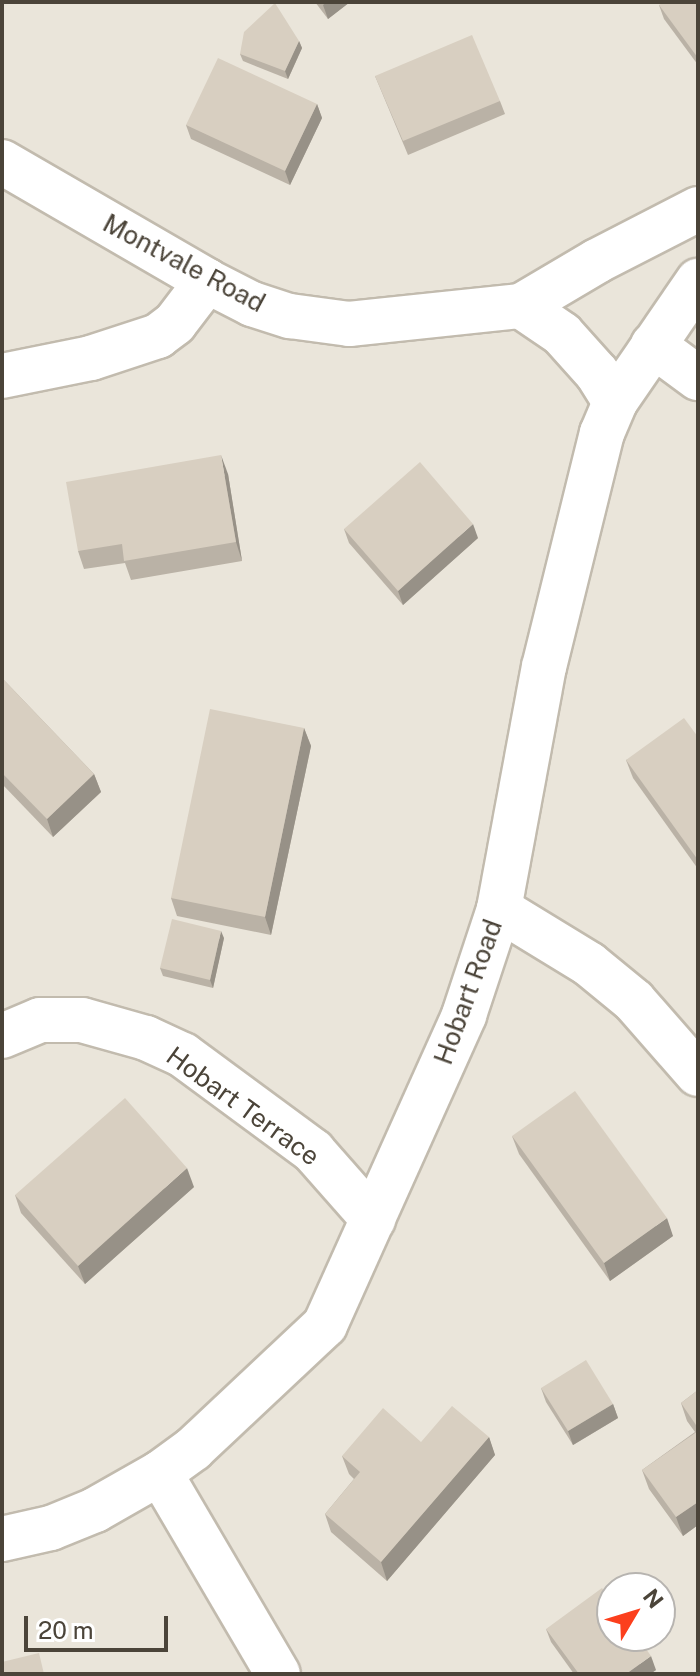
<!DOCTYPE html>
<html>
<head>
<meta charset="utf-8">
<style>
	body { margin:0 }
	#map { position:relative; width:700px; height:1676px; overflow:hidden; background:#f6f3ec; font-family:"Public Sans",sans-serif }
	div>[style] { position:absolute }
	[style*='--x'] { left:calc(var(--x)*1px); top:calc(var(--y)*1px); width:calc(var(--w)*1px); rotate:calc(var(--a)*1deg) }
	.residential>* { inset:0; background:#eae5da }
	.roads { filter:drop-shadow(2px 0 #c2bbae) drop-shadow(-2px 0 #c2bbae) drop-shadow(0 2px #c2bbae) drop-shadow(0 -2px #c2bbae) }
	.minor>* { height:44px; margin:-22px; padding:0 22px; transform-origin:22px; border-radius:22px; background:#fff }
	.wall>* { inset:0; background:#bab2a6 }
	.shaded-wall>* { inset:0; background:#979187 }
	.building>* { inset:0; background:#d8cfc1 }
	span { translate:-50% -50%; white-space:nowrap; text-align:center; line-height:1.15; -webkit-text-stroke:7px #fff; paint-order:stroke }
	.street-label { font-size:26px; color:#4b4439 }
	.frame { position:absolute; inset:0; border:4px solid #4b4439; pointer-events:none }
	.north { position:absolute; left:596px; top:1572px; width:80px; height:80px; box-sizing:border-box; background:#fff; border:2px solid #b7b4b0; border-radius:50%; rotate:52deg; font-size:22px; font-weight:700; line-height:32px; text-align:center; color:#4b4439 }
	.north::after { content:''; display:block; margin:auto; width:28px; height:36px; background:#fc3f1d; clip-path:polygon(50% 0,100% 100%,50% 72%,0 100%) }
	.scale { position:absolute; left:24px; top:1616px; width:144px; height:36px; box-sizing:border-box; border:4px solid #4b4439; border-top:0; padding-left:10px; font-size:24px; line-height:28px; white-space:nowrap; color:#4b4439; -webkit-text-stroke:6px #fff; paint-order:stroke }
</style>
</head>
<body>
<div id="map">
	<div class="residential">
		<i style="clip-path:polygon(evenodd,2px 2px,698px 2px,698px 1674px,2px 1674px,2px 2px,612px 1588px,660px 1588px,660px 1636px,612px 1636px,612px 1588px)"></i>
	</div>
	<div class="roads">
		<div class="minor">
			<i style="--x:2;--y:162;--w:237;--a:30.1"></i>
			<i style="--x:207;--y:281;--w:51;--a:27.1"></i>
			<i style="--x:252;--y:304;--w:40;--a:18"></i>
			<i style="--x:290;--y:316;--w:60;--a:7.7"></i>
			<i style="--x:349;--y:324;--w:173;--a:-6"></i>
			<i style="--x:521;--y:306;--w:50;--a:34.3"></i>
			<i style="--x:562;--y:334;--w:52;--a:48.1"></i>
			<i style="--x:597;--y:373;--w:34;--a:58"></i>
			<i style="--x:521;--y:306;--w:88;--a:-30.6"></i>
			<i style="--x:597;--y:261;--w:114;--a:-27.2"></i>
			<i style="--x:653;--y:345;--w:56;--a:36.3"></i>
			<i style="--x:2;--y:376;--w:91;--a:-11.4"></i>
			<i style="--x:91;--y:358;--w:71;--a:-18.2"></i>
			<i style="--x:158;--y:336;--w:21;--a:-37"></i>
			<i style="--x:175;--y:323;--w:53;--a:-52.7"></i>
			<i style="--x:499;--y:909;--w:105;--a:31.4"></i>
			<i style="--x:589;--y:964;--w:58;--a:39.4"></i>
			<i style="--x:634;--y:1001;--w:97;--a:48.8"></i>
			<i style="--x:2;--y:1036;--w:41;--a:-22.8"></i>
			<i style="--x:40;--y:1020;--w:42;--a:0"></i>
			<i style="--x:82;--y:1020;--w:66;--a:15.7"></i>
			<i style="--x:146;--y:1038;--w:41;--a:24.7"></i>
			<i style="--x:183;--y:1055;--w:162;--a:36.4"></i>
			<i style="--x:313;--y:1151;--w:91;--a:48.6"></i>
			<i style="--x:160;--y:1473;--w:233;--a:59.6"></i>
			<i style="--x:2;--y:1539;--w:50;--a:-12.7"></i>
			<i style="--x:51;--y:1528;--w:48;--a:-22.2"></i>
			<i style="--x:95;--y:1510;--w:75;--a:-29.6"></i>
			<i style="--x:160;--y:1473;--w:41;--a:-36"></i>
			<i style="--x:193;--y:1449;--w:181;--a:-43.2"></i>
			<i style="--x:325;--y:1325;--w:340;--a:-65.8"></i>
			<i style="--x:464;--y:1015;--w:112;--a:-71.7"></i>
			<i style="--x:499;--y:909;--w:246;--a:-79.5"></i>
			<i style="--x:544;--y:667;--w:241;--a:-76.1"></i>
			<i style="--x:602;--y:433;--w:34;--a:-67"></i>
			<i style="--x:615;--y:402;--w:147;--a:-55.6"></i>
		</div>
	</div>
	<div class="wall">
		<i style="clip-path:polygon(315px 2px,350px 2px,328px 19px)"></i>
		<i style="clip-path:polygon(698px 2px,698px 65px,664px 19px,659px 5px)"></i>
		<i style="clip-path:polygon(299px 41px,302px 48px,288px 79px,243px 61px,240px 54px)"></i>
		<i style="clip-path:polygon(375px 76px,500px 101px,505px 114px,408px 155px)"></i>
		<i style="clip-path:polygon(317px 104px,322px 118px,290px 185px,191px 139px,186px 125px)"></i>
		<i style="clip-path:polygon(228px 474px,242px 561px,131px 580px,125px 563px,84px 569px,78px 551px)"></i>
		<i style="clip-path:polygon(344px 529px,478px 538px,403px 605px,349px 543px)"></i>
		<i style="clip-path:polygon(2px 678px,94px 774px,101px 792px,53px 837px,2px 784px)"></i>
		<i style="clip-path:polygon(304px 728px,311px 746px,271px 935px,177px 916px,171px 898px)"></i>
		<i style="clip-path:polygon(698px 737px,698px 869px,633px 778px,626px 760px)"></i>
		<i style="clip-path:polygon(224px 938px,213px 988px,163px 976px,160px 968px)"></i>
		<i style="clip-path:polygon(512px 1136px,673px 1236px,610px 1281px,519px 1154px)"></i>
		<i style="clip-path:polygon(194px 1187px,85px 1284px,21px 1213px,15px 1195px)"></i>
		<i style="clip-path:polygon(541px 1388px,613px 1404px,618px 1418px,573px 1445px,546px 1402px)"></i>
		<i style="clip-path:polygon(698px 1390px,698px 1525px,683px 1536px,649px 1489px,642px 1470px,695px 1432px,687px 1421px,681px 1403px)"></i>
		<i style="clip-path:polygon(489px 1437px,495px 1455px,387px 1581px,331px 1532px,325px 1514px,354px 1479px,349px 1474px,342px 1456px,421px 1442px)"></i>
		<i style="clip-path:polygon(546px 1629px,656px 1670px,650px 1674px,574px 1674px,551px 1642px)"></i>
	</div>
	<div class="shaded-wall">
		<i style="clip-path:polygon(327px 2px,350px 2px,328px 19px,323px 5px)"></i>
		<i style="clip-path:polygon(299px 41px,302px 48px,288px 79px,285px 71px)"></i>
		<i style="clip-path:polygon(317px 104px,322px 118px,290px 185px,285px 171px)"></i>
		<i style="clip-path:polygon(221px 455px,228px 474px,242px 561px,236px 542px)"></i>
		<i style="clip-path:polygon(473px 524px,478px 538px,403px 605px,398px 591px)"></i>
		<i style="clip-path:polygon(304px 728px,311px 746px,271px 935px,265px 917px)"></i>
		<i style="clip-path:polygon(94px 774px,101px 792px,53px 837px,47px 819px)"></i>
		<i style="clip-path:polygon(221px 931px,224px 938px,213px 988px,210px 980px)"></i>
		<i style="clip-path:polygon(187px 1168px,194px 1187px,85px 1284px,78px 1266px)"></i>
		<i style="clip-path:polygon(667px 1218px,673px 1236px,610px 1281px,604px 1263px)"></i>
		<i style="clip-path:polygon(613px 1404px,618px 1418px,573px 1445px,568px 1431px)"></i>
		<i style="clip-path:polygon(489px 1437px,495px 1455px,387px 1581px,381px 1562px)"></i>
		<i style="clip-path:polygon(698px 1502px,698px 1525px,683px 1536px,676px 1517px)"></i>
		<i style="clip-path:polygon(651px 1656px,656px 1670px,650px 1674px,626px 1674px)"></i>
	</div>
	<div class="building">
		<i style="clip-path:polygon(664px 2px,698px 2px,698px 58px,659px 5px)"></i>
		<i style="clip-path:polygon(275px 3px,299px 41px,285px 71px,240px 54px,244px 32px)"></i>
		<i style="clip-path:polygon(472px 35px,500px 101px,403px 141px,375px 76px)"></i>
		<i style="clip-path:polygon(218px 58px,317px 104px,285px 171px,186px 125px)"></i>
		<i style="clip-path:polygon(221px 455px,236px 542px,124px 561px,122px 544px,78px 551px,66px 482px)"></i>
		<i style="clip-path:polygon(420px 462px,473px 524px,398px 591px,344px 529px)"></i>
		<i style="clip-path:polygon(2px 678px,94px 774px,47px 819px,2px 773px)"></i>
		<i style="clip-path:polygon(210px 709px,304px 728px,265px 917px,171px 898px)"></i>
		<i style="clip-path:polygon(684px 718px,698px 737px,698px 860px,626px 760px)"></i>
		<i style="clip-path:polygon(172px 919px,221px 931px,210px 980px,160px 968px)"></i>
		<i style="clip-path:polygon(575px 1091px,667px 1218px,604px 1263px,512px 1136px)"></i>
		<i style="clip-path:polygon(125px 1098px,187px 1168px,78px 1266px,15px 1195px)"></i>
		<i style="clip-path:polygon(586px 1360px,613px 1404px,568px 1431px,541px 1388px)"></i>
		<i style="clip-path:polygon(698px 1390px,698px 1428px,681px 1403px)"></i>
		<i style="clip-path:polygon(452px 1406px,489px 1437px,381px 1562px,325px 1514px,360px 1472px,342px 1456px,383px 1408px,421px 1442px)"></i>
		<i style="clip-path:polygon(698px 1431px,698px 1502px,676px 1517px,642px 1470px)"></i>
		<i style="clip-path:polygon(602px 1588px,612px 1602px,612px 1636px,637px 1636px,651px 1656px,626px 1674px,579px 1674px,546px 1629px)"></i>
		<i style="clip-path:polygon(39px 1653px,44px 1674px,2px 1674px,2px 1662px)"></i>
	</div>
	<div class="street-label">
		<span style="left:184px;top:263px;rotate:28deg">Montvale Road</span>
		<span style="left:468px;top:992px;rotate:-70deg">Hobart Road</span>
		<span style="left:243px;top:1106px;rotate:36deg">Hobart Terrace</span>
	</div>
	<div class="frame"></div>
	<div class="north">N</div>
	<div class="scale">20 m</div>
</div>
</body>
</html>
